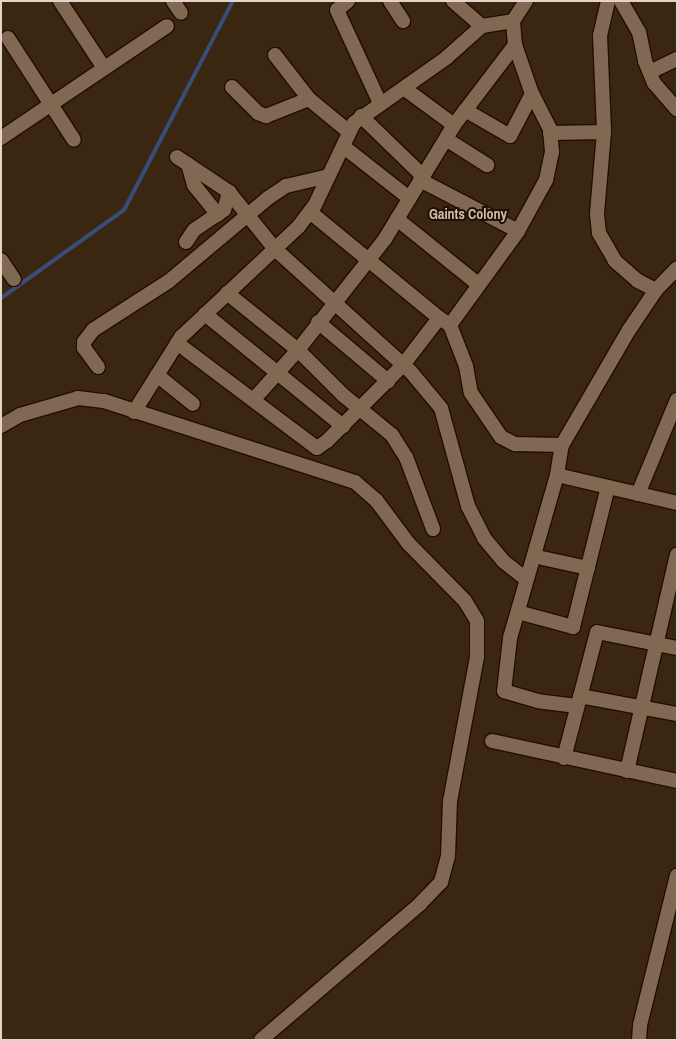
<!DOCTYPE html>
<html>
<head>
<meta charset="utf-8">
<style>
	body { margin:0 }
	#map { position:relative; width:678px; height:1041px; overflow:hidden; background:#3b2611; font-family:"Archivo Narrow",sans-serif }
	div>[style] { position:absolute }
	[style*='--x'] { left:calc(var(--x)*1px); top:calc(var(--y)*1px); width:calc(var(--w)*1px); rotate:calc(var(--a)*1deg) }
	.stream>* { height:4px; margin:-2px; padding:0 2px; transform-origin:2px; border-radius:2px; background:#364e78 }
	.roads { filter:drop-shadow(1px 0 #220e00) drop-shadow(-1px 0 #220e00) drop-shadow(0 1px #220e00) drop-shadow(0 -1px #220e00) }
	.minor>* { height:14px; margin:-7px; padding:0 7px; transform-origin:7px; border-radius:7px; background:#816852 }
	span { translate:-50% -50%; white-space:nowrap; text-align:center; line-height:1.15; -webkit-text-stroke:4px #1b1109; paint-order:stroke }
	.neighbourhood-label { font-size:14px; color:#d7bba3; font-weight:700 }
	.frame { position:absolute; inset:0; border:2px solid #e2d4c8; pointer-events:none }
</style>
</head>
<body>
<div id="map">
	<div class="stream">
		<i style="--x:1;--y:298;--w:151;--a:-35.6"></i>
		<i style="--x:124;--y:210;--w:236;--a:-62.5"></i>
	</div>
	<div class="roads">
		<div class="minor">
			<i style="--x:60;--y:1;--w:80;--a:56.7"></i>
			<i style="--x:173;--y:1;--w:14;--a:56"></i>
			<i style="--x:348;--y:1;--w:14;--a:141"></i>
			<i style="--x:337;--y:10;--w:102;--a:65.2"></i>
			<i style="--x:390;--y:1;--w:24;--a:57"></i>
			<i style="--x:453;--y:1;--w:38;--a:41"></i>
			<i style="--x:608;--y:1;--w:35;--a:103"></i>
			<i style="--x:600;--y:35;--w:97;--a:87.6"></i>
			<i style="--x:604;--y:132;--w:82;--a:94.9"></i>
			<i style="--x:597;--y:214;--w:19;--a:84"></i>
			<i style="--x:599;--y:233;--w:32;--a:60"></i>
			<i style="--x:615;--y:261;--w:30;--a:41"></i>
			<i style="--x:638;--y:281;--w:20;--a:27"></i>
			<i style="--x:621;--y:1;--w:36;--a:60"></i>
			<i style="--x:639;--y:32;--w:30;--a:78"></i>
			<i style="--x:645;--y:61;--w:24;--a:68"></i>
			<i style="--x:654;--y:83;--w:35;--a:49"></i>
			<i style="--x:8;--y:38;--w:121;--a:57.1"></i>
			<i style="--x:275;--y:55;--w:56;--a:52.3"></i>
			<i style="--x:309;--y:99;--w:50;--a:39.4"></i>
			<i style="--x:650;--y:72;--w:30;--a:-26"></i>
			<i style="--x:232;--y:87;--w:37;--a:45"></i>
			<i style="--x:258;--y:113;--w:9;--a:21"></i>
			<i style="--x:266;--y:116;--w:46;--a:-21.6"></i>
			<i style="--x:405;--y:89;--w:61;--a:36.3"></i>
			<i style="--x:465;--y:110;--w:52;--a:30"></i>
			<i style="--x:510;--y:136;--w:47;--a:-62.4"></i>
			<i style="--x:361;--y:116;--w:86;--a:44.1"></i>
			<i style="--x:550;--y:133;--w:54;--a:-1.1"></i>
			<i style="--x:1;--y:138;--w:200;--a:-34"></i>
			<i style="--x:446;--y:139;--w:49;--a:32.4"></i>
			<i style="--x:344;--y:147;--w:83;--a:38.1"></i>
			<i style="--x:177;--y:157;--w:63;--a:33.9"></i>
			<i style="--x:229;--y:192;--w:73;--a:51.1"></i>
			<i style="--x:275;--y:249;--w:183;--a:42.1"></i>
			<i style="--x:411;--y:372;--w:47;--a:50.2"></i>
			<i style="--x:441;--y:408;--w:102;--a:74.6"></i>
			<i style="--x:468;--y:506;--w:36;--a:63"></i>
			<i style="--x:484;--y:538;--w:30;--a:50"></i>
			<i style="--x:503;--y:561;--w:28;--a:38"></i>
			<i style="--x:188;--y:164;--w:22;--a:74"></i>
			<i style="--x:194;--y:185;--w:38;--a:51"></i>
			<i style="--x:420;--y:180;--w:110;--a:27.5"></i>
			<i style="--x:310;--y:212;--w:167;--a:39.4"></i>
			<i style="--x:397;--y:219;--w:105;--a:38.8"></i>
			<i style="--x:186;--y:242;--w:14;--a:-56"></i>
			<i style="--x:194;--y:230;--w:36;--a:-34"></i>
			<i style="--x:224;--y:210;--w:19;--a:-74"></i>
			<i style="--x:1;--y:260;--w:23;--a:56"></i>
			<i style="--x:227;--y:293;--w:91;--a:38.8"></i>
			<i style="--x:298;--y:350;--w:64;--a:45"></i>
			<i style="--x:343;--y:395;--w:63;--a:39.2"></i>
			<i style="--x:392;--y:435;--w:26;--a:58"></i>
			<i style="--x:406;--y:457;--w:77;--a:69.4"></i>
			<i style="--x:205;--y:314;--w:178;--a:39.1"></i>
			<i style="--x:318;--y:322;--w:92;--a:40.1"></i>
			<i style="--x:450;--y:325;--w:44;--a:68.7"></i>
			<i style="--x:466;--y:366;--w:27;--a:80"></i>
			<i style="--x:471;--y:393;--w:53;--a:55.7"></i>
			<i style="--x:501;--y:437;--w:16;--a:27"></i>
			<i style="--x:515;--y:444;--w:47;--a:1.2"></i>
			<i style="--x:177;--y:343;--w:175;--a:36.9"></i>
			<i style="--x:317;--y:448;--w:12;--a:-35"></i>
			<i style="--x:327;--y:441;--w:107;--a:-45"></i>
			<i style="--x:403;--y:365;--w:59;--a:-52.5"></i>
			<i style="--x:439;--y:318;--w:13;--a:32"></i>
			<i style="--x:450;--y:325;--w:116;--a:-54.1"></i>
			<i style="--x:518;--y:231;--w:58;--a:-61.2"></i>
			<i style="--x:546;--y:180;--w:29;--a:-78"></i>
			<i style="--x:552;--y:152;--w:23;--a:-95"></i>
			<i style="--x:550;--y:129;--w:39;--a:-117"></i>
			<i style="--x:532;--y:94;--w:52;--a:-109.1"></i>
			<i style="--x:98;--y:367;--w:24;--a:-126"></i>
			<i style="--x:84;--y:348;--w:6;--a:-90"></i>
			<i style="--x:84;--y:342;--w:15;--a:-53"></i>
			<i style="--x:93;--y:330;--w:90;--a:-32.8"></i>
			<i style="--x:169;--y:281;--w:129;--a:-40"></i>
			<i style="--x:268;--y:198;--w:22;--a:-34"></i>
			<i style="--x:286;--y:186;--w:44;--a:-13.1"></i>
			<i style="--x:157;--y:375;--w:46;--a:38.9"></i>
			<i style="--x:254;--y:399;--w:66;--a:-48.1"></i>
			<i style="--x:298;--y:350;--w:141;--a:-51.9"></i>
			<i style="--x:385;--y:239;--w:133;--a:-58.8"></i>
			<i style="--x:454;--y:125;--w:101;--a:-52.7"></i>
			<i style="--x:515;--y:45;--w:24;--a:-95"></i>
			<i style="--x:134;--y:412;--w:89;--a:-57.9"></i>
			<i style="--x:181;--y:337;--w:162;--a:-43.2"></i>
			<i style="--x:299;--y:226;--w:26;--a:-53"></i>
			<i style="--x:315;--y:205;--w:91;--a:-64.6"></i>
			<i style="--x:354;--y:123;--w:113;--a:-35.2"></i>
			<i style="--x:446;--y:58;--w:48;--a:-41.6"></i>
			<i style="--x:482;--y:26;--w:31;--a:-9"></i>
			<i style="--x:513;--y:21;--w:24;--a:-57"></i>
			<i style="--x:1;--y:426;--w:22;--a:-30"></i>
			<i style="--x:20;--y:415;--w:60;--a:-16.3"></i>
			<i style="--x:78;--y:398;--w:26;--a:7"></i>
			<i style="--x:104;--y:401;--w:264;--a:17.9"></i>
			<i style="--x:355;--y:482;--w:28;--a:41"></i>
			<i style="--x:376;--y:500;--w:54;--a:53.3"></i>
			<i style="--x:408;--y:543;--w:81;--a:45.5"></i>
			<i style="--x:465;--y:601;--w:23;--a:59"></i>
			<i style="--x:477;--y:621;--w:36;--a:90"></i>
			<i style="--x:477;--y:657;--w:147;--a:100.6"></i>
			<i style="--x:450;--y:801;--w:55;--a:92.1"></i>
			<i style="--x:448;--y:856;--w:27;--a:105"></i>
			<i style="--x:441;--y:882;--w:30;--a:134"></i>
			<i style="--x:420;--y:904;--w:209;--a:139.5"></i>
			<i style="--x:557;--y:475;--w:123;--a:13.1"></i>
			<i style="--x:638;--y:494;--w:102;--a:-67.5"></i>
			<i style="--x:542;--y:558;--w:47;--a:12.3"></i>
			<i style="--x:525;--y:614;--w:50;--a:15.2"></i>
			<i style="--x:573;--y:627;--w:144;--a:-76"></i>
			<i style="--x:580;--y:696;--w:99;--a:10.5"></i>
			<i style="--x:577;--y:706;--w:39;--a:-173"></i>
			<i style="--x:538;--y:701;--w:35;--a:-164"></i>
			<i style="--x:504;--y:691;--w:53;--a:-83.5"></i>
			<i style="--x:510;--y:638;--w:170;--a:-73.9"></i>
			<i style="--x:557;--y:475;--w:30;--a:-81"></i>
			<i style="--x:562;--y:445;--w:133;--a:-59.8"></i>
			<i style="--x:629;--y:330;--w:48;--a:-56"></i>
			<i style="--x:656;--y:290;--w:30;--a:-46"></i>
			<i style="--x:492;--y:741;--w:189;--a:12.2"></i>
			<i style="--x:564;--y:758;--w:130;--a:-75.3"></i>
			<i style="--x:597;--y:632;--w:82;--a:11.3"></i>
			<i style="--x:627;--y:771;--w:222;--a:-77"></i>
			<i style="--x:639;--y:1040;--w:15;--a:-86"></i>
			<i style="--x:640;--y:1025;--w:154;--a:-76.1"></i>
		</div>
	</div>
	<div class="neighbourhood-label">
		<span style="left:468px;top:214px">Gaints Colony</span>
	</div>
	<div class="frame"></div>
</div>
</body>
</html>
